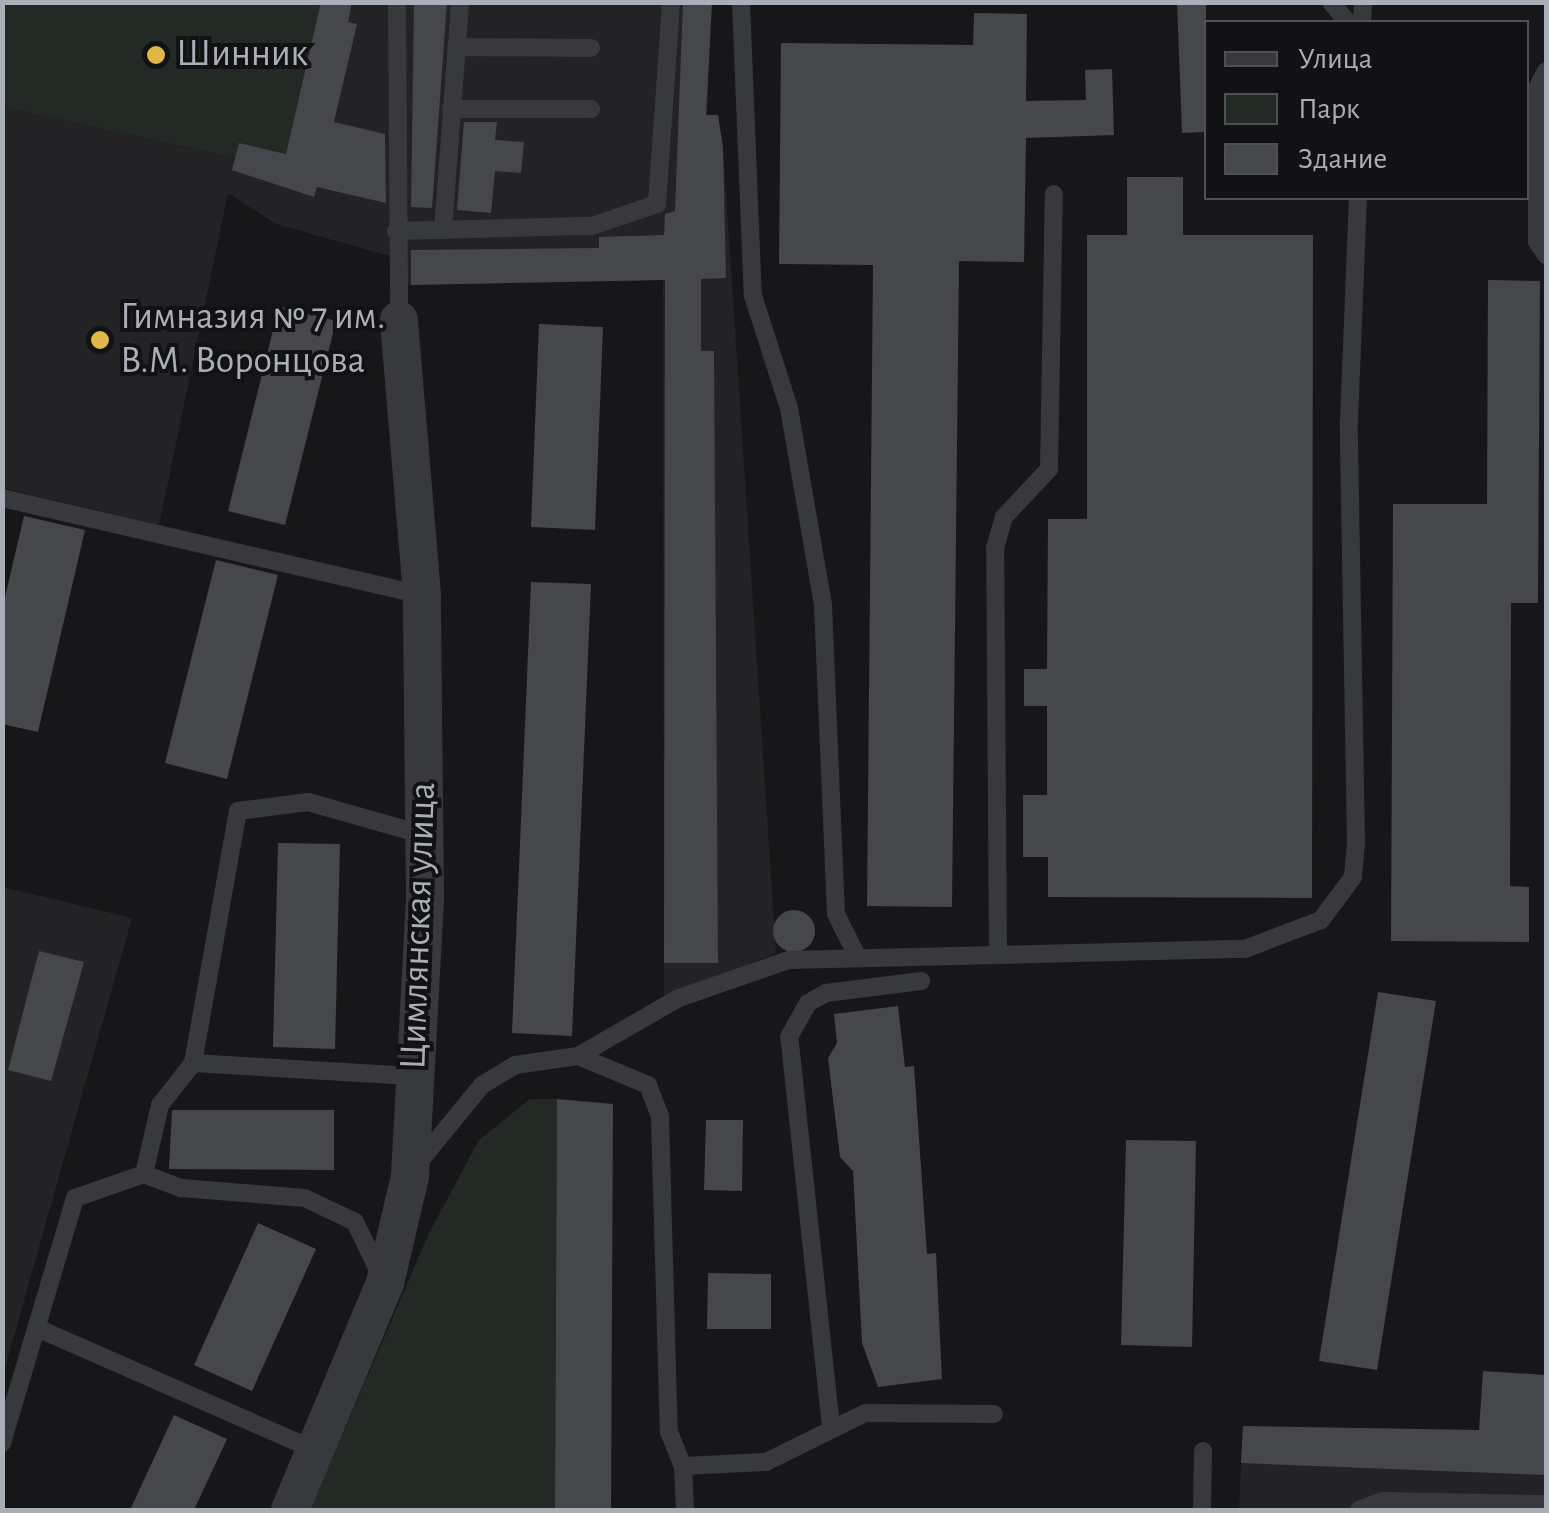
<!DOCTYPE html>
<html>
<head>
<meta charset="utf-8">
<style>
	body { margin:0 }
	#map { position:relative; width:1549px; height:1513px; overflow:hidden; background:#171719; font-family:"Alegreya Sans",sans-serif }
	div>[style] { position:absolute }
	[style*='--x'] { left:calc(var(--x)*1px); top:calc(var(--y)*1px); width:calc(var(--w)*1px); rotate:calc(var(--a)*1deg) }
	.built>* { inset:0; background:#232326 }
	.green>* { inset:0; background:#232a25 }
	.building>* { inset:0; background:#46474b }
	.round { border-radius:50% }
	.lane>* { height:18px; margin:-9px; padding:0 9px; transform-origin:9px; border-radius:9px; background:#38393d }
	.street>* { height:38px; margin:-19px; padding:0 19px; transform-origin:19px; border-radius:19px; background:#38393d }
	.dots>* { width:28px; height:28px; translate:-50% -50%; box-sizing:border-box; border:5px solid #121214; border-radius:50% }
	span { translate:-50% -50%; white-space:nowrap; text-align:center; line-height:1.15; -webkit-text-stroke:8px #121214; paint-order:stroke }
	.poi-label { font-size:38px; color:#aaaeb7 }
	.left { translate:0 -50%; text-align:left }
	.street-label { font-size:38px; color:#aaaeb7 }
	.frame { position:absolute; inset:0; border:5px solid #aaaeb7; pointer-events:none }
	.legend { position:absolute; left:1204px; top:20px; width:325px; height:180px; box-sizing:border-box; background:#121214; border:2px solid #4f5055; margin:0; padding:12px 18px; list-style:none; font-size:30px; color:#aaaeb7 }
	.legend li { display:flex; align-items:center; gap:20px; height:50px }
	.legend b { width:50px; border:2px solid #4f5055 }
</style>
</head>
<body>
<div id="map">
	<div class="built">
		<i style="clip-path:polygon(321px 3px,712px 3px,707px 115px,718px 115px,723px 147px,776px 953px,664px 999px,663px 280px,407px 285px,396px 258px,276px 224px,228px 193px,159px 525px,3px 488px,3px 107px,234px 158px,239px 143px,285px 154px)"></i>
		<i style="clip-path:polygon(3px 887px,132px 918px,3px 1375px)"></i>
		<i style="clip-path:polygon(1243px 1426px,1546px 1433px,1546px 1510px,1239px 1510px)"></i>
	</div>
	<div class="green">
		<i style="clip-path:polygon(3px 3px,321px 3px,286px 154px,239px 143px,235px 158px,3px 107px)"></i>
		<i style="clip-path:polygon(530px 1099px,557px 1099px,555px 1510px,310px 1510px,429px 1233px,479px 1140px)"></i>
	</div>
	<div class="building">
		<i style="clip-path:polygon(321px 2px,352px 2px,348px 22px,357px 24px,334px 122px,385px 134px,386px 203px,317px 187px,314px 197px,232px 170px,239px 143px,286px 154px)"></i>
		<i style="clip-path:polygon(414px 2px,447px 2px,432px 208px,411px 207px)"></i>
		<i style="clip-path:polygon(683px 2px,712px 2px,706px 115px,718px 115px,723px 147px,726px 278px,701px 279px,701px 351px,714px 351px,718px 963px,664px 963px,665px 280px,411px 285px,411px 250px,599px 248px,599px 237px,664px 235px,665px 214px,675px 211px)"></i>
		<i style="clip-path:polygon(1177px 2px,1206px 2px,1206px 132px,1182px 133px)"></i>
		<i style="clip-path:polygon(974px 13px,1027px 14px,1026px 101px,1086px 100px,1085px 70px,1112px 69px,1114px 135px,1026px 138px,1024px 262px,959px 261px,952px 907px,867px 906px,873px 265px,779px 264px,781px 43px,973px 45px)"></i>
		<i style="clip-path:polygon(464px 122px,497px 122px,495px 140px,524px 142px,521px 173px,495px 171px,491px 213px,457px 210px)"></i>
		<i style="clip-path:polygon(1127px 177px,1183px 177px,1183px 235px,1313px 235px,1312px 898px,1048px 897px,1048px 857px,1023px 857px,1023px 795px,1047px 795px,1047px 706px,1024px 706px,1024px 669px,1047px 669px,1048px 519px,1087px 519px,1087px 235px,1127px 235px)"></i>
		<i style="clip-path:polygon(1488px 280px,1540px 281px,1538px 603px,1511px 603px,1510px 886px,1529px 887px,1529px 942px,1391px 941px,1393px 504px,1487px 504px)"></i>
		<i style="clip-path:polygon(279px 306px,336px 321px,285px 525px,228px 511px)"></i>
		<i style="clip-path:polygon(539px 324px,603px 327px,595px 530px,531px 527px)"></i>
		<i style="clip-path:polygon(24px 516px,85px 530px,38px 732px,2px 724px,2px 610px)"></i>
		<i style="clip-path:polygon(216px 560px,278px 575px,227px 779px,165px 763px)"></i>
		<i style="clip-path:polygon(531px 582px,591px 584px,572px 1036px,512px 1033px)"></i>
		<i style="clip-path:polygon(278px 843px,340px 844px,335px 1049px,273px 1047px)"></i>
		<i class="round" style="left:773px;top:910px;width:42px;height:42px"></i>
		<i style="clip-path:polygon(39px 951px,84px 962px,51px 1081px,8px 1070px)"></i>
		<i style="clip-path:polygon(1378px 992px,1436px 1001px,1377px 1370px,1319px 1361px)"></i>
		<i style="clip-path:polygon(898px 1006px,905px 1067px,914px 1066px,927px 1254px,936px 1253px,942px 1379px,878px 1387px,862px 1343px,853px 1171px,840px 1157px,828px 1058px,837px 1043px,834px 1014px)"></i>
		<i style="clip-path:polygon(557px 1099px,613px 1104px,611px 1510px,555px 1510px)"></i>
		<i style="clip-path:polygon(172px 1110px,334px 1110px,334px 1170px,169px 1169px)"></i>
		<i style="clip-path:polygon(706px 1120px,743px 1120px,742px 1191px,704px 1190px)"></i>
		<i style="clip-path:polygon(1126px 1140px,1196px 1141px,1192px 1347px,1121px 1345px)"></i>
		<i style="clip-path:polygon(258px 1223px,316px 1249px,252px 1391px,194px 1365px)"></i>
		<i style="clip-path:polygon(708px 1273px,771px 1274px,771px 1329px,707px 1329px)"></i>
		<i style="clip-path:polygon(1483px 1371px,1546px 1375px,1546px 1475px,1241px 1463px,1243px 1426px,1479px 1430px)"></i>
		<i style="clip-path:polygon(174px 1415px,227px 1439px,194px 1510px,130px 1510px)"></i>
	</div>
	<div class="lane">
		<i style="--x:397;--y:2;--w:318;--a:89.6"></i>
		<i style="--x:741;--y:2;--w:294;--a:87.7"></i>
		<i style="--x:753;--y:296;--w:118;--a:72.2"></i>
		<i style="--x:789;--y:408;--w:200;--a:80.2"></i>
		<i style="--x:823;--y:605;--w:309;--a:87.6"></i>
		<i style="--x:836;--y:914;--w:45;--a:63.4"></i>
		<i style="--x:1331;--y:2;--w:26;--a:51"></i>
		<i style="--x:1362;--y:22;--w:20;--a:-87"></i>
		<i style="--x:456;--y:47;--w:135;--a:0.4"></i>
		<i style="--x:1546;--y:71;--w:19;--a:118"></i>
		<i style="--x:1537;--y:88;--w:154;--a:90"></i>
		<i style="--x:1537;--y:242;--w:16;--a:55"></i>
		<i style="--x:451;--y:109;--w:140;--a:0"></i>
		<i style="--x:443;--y:230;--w:229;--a:-85.7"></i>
		<i style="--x:396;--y:231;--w:196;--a:-1.5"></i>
		<i style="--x:592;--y:226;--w:69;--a:-18.7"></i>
		<i style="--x:657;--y:204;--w:202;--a:-86"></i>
		<i style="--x:2;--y:498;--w:431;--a:13"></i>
		<i style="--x:998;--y:952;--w:404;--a:-90.4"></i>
		<i style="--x:995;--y:548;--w:32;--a:-74"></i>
		<i style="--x:1004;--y:517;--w:66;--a:-46.8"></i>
		<i style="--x:1049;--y:469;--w:275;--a:-89"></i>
		<i style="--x:578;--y:1056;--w:116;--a:-29.9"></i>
		<i style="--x:679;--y:998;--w:116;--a:-19.1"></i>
		<i style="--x:789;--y:960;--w:456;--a:-1.4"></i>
		<i style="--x:1245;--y:949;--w:81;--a:-20.9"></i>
		<i style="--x:1321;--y:920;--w:54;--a:-53.3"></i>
		<i style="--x:1353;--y:877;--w:34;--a:-85"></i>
		<i style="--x:1356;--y:843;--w:422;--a:-91"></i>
		<i style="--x:1349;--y:421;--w:223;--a:-87.7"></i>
		<i style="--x:193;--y:1063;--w:222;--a:3.4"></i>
		<i style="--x:419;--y:1162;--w:99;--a:-50.7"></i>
		<i style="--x:482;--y:1085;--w:39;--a:-31"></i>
		<i style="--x:515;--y:1065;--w:64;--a:-8.1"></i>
		<i style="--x:578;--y:1056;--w:76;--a:22.5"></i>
		<i style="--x:648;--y:1085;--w:34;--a:69"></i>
		<i style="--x:660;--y:1117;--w:315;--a:88.4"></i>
		<i style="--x:669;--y:1432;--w:37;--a:68"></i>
		<i style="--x:683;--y:1466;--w:44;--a:87.4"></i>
		<i style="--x:144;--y:1174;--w:40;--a:21"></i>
		<i style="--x:181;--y:1188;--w:124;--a:4.6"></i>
		<i style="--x:305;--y:1198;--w:55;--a:25.6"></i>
		<i style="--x:355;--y:1222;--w:62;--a:64.3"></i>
		<i style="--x:37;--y:1328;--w:304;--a:23.7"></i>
		<i style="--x:831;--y:1427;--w:392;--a:-96.1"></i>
		<i style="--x:789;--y:1037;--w:39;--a:-61"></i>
		<i style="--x:808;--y:1003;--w:21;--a:-29"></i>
		<i style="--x:826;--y:993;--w:96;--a:-7.2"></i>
		<i style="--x:2;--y:1443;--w:256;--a:-73.4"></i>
		<i style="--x:75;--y:1198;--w:73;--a:-19.2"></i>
		<i style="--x:144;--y:1174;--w:71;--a:-76.9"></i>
		<i style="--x:160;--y:1105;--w:53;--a:-51.8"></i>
		<i style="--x:193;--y:1063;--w:256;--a:-79.9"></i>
		<i style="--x:238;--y:811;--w:71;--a:-7.3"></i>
		<i style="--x:308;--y:802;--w:122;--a:15.8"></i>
		<i style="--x:683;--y:1466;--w:83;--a:-2.8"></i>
		<i style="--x:766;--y:1462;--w:110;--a:-26.3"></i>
		<i style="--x:865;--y:1413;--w:129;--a:0.4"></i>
		<i style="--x:1202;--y:1510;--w:59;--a:-89"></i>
		<i style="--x:1359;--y:1510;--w:26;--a:-21"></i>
		<i style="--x:1383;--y:1501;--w:163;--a:1.1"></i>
	</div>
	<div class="street">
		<i style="--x:290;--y:1510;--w:246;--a:-67.3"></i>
		<i style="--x:385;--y:1283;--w:110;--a:-76.8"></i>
		<i style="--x:410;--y:1176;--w:277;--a:-86.9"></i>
		<i style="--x:425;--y:899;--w:304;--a:-90.6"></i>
		<i style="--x:422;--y:595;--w:276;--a:-94.8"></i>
	</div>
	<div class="dots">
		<i style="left:156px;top:55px;background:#e1b747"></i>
		<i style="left:100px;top:340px;background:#e1b747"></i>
	</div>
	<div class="poi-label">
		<span class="left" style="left:176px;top:55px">Шинник</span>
		<span class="left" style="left:120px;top:340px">Гимназия № 7 им.<br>В.М. Воронцова</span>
	</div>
	<div class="street-label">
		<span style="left:419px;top:926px;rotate:-88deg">Цимлянская улица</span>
	</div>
	<div class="frame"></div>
	<ul class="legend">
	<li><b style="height:12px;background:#38393d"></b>Улица</li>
	<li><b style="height:28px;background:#232a25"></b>Парк</li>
	<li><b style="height:28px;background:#46474b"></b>Здание</li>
	</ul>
</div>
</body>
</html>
